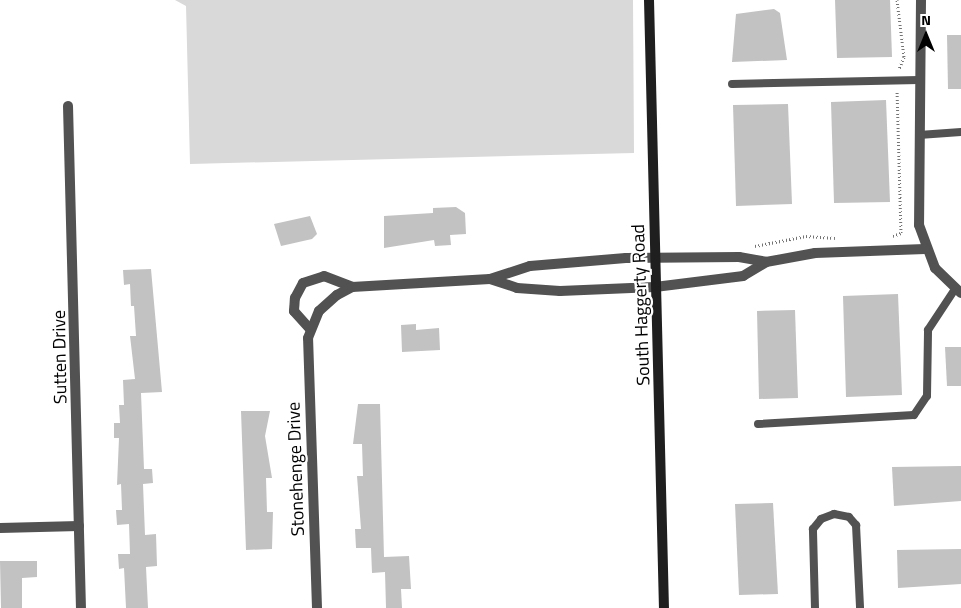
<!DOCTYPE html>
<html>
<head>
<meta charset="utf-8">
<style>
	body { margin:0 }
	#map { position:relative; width:961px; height:608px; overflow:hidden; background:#fff; font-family:"Titillium Web",sans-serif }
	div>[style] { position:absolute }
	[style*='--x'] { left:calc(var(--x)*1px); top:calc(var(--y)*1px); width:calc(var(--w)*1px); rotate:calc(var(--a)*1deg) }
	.green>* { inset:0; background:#d9d9d9 }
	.building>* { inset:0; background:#c2c2c2 }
	.path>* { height:3px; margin-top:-1.5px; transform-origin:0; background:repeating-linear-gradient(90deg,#747474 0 1px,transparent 0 3.5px) }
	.service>* { height:8px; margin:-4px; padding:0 4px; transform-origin:4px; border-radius:4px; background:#525252 }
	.minor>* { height:10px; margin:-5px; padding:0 5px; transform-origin:5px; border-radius:5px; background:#525252 }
	.secondary>* { height:10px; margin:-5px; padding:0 5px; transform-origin:5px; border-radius:5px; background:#1f1f1f }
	span { translate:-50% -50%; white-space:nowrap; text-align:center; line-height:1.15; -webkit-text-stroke:4.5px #fff; paint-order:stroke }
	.street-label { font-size:18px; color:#000 }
	.north { position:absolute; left:901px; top:10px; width:50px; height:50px; -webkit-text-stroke:4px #fff; paint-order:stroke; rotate:0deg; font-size:14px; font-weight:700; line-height:20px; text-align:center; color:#000 }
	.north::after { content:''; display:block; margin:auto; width:18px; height:22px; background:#000; clip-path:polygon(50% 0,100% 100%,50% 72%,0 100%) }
</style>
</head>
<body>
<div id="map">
	<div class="green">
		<i style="clip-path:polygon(175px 0,633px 0,634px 153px,190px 164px,186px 6px)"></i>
	</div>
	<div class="building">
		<i style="clip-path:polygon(835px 0,890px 0,892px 57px,837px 58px)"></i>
		<i style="clip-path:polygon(774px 9px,780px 13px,787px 60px,732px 62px,736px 14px)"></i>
		<i style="clip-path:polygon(947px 35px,961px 35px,961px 89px,948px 89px)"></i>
		<i style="clip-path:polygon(886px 100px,890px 202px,834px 203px,831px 102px)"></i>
		<i style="clip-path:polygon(788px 104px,792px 204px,736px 206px,733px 105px)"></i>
		<i style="clip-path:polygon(456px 207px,465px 213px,466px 234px,450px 235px,451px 245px,435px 246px,434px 240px,384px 248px,384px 216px,433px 213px,433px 208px)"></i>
		<i style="clip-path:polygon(310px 216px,317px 234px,312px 239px,281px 246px,274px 224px)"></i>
		<i style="clip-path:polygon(151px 269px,162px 392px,141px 393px,144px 469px,152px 469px,153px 483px,143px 484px,145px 535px,156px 534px,157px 566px,146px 567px,148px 608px,126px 608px,124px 568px,119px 569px,118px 554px,130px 554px,129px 524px,117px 525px,116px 510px,122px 510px,121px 484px,117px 485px,119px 438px,114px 438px,114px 423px,120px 423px,119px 405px,124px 405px,123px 380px,135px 379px,130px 336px,136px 336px,134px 306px,131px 306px,130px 284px,124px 285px,123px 270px)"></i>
		<i style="clip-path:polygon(898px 294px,902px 395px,846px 397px,843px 296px)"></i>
		<i style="clip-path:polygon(795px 310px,798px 398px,759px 399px,757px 311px)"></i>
		<i style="clip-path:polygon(416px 324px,416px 330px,439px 328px,440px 350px,402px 352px,401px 325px)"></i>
		<i style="clip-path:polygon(945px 347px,961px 347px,961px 386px,947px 386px)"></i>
		<i style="clip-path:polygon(358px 404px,380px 404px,384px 557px,409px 556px,411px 589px,401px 589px,402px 608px,386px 608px,385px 572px,372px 573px,371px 548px,356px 548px,355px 529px,361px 529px,357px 476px,363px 476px,362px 444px,353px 444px)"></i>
		<i style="clip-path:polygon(241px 411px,270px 411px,265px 436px,272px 478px,266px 478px,267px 512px,273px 512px,272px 549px,246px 550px)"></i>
		<i style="clip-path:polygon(961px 466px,961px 501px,894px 506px,892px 467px)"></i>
		<i style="clip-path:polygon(773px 503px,778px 594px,739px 595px,735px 504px)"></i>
		<i style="clip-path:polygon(961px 549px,961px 584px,898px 588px,897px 550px)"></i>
		<i style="clip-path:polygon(0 561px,37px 561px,37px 577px,22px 578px,22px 608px,1px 608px)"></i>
	</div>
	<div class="path">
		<i style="--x:897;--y:0;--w:57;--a:83"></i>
		<i style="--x:904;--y:57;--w:13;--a:113"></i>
		<i style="--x:893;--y:236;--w:9;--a:-21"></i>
		<i style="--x:901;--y:233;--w:143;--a:-91.6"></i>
		<i style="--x:755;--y:246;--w:52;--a:-11.1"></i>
		<i style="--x:806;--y:236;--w:29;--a:4"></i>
	</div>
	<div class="service">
		<i style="--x:732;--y:84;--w:187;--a:-1.2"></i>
		<i style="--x:919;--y:135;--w:42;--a:-4.1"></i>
		<i style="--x:758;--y:424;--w:156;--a:-3.3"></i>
		<i style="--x:914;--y:415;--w:23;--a:-56"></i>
		<i style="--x:927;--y:396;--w:66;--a:-89.1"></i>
		<i style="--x:928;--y:330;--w:49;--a:-56.6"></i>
		<i style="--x:815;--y:608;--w:79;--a:-91.5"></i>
		<i style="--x:813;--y:529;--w:13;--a:-51"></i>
		<i style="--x:821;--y:519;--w:14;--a:-21"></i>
		<i style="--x:834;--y:514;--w:15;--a:11"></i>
		<i style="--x:849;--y:517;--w:11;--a:49"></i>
		<i style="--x:856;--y:525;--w:83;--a:87.2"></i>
	</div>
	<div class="minor">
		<i style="--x:921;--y:0;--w:225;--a:90.5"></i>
		<i style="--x:919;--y:225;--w:46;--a:69.6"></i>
		<i style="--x:935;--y:268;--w:36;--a:44"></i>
		<i style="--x:68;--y:106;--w:502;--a:88.52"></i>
		<i style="--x:490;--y:279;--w:28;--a:18"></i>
		<i style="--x:517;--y:288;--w:43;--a:4"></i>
		<i style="--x:560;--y:291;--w:95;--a:-2.4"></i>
		<i style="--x:655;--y:287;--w:89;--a:-7.1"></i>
		<i style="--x:743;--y:276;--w:27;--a:-31"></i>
		<i style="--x:766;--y:262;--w:50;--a:-10.4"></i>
		<i style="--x:815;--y:253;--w:110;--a:-2.1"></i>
		<i style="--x:310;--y:329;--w:24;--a:-132"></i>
		<i style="--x:294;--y:311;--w:13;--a:-86"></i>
		<i style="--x:295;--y:298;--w:17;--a:-62"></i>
		<i style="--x:303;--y:283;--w:22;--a:-18"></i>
		<i style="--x:324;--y:276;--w:30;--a:21"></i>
		<i style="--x:0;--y:528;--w:79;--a:-1.5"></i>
		<i style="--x:317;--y:608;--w:270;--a:-91.9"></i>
		<i style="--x:308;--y:338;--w:29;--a:-68"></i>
		<i style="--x:319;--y:311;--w:24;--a:-42"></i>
		<i style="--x:337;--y:295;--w:17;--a:-28"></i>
		<i style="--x:352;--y:287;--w:138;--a:-3.3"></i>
		<i style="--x:490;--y:279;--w:42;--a:-18"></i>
		<i style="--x:530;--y:266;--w:96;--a:-4.8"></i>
		<i style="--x:626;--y:258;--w:113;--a:-0.5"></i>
		<i style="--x:739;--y:257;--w:27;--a:10"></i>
	</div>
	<div class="secondary">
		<i style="--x:649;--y:0;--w:608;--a:88.59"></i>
	</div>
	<div class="street-label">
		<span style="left:641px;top:305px;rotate:-92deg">South Haggerty Road</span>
		<span style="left:60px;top:357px;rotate:-91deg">Sutten Drive</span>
		<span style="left:296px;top:469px;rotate:-92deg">Stonehenge Drive</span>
	</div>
	<div class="north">N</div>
</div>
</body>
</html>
